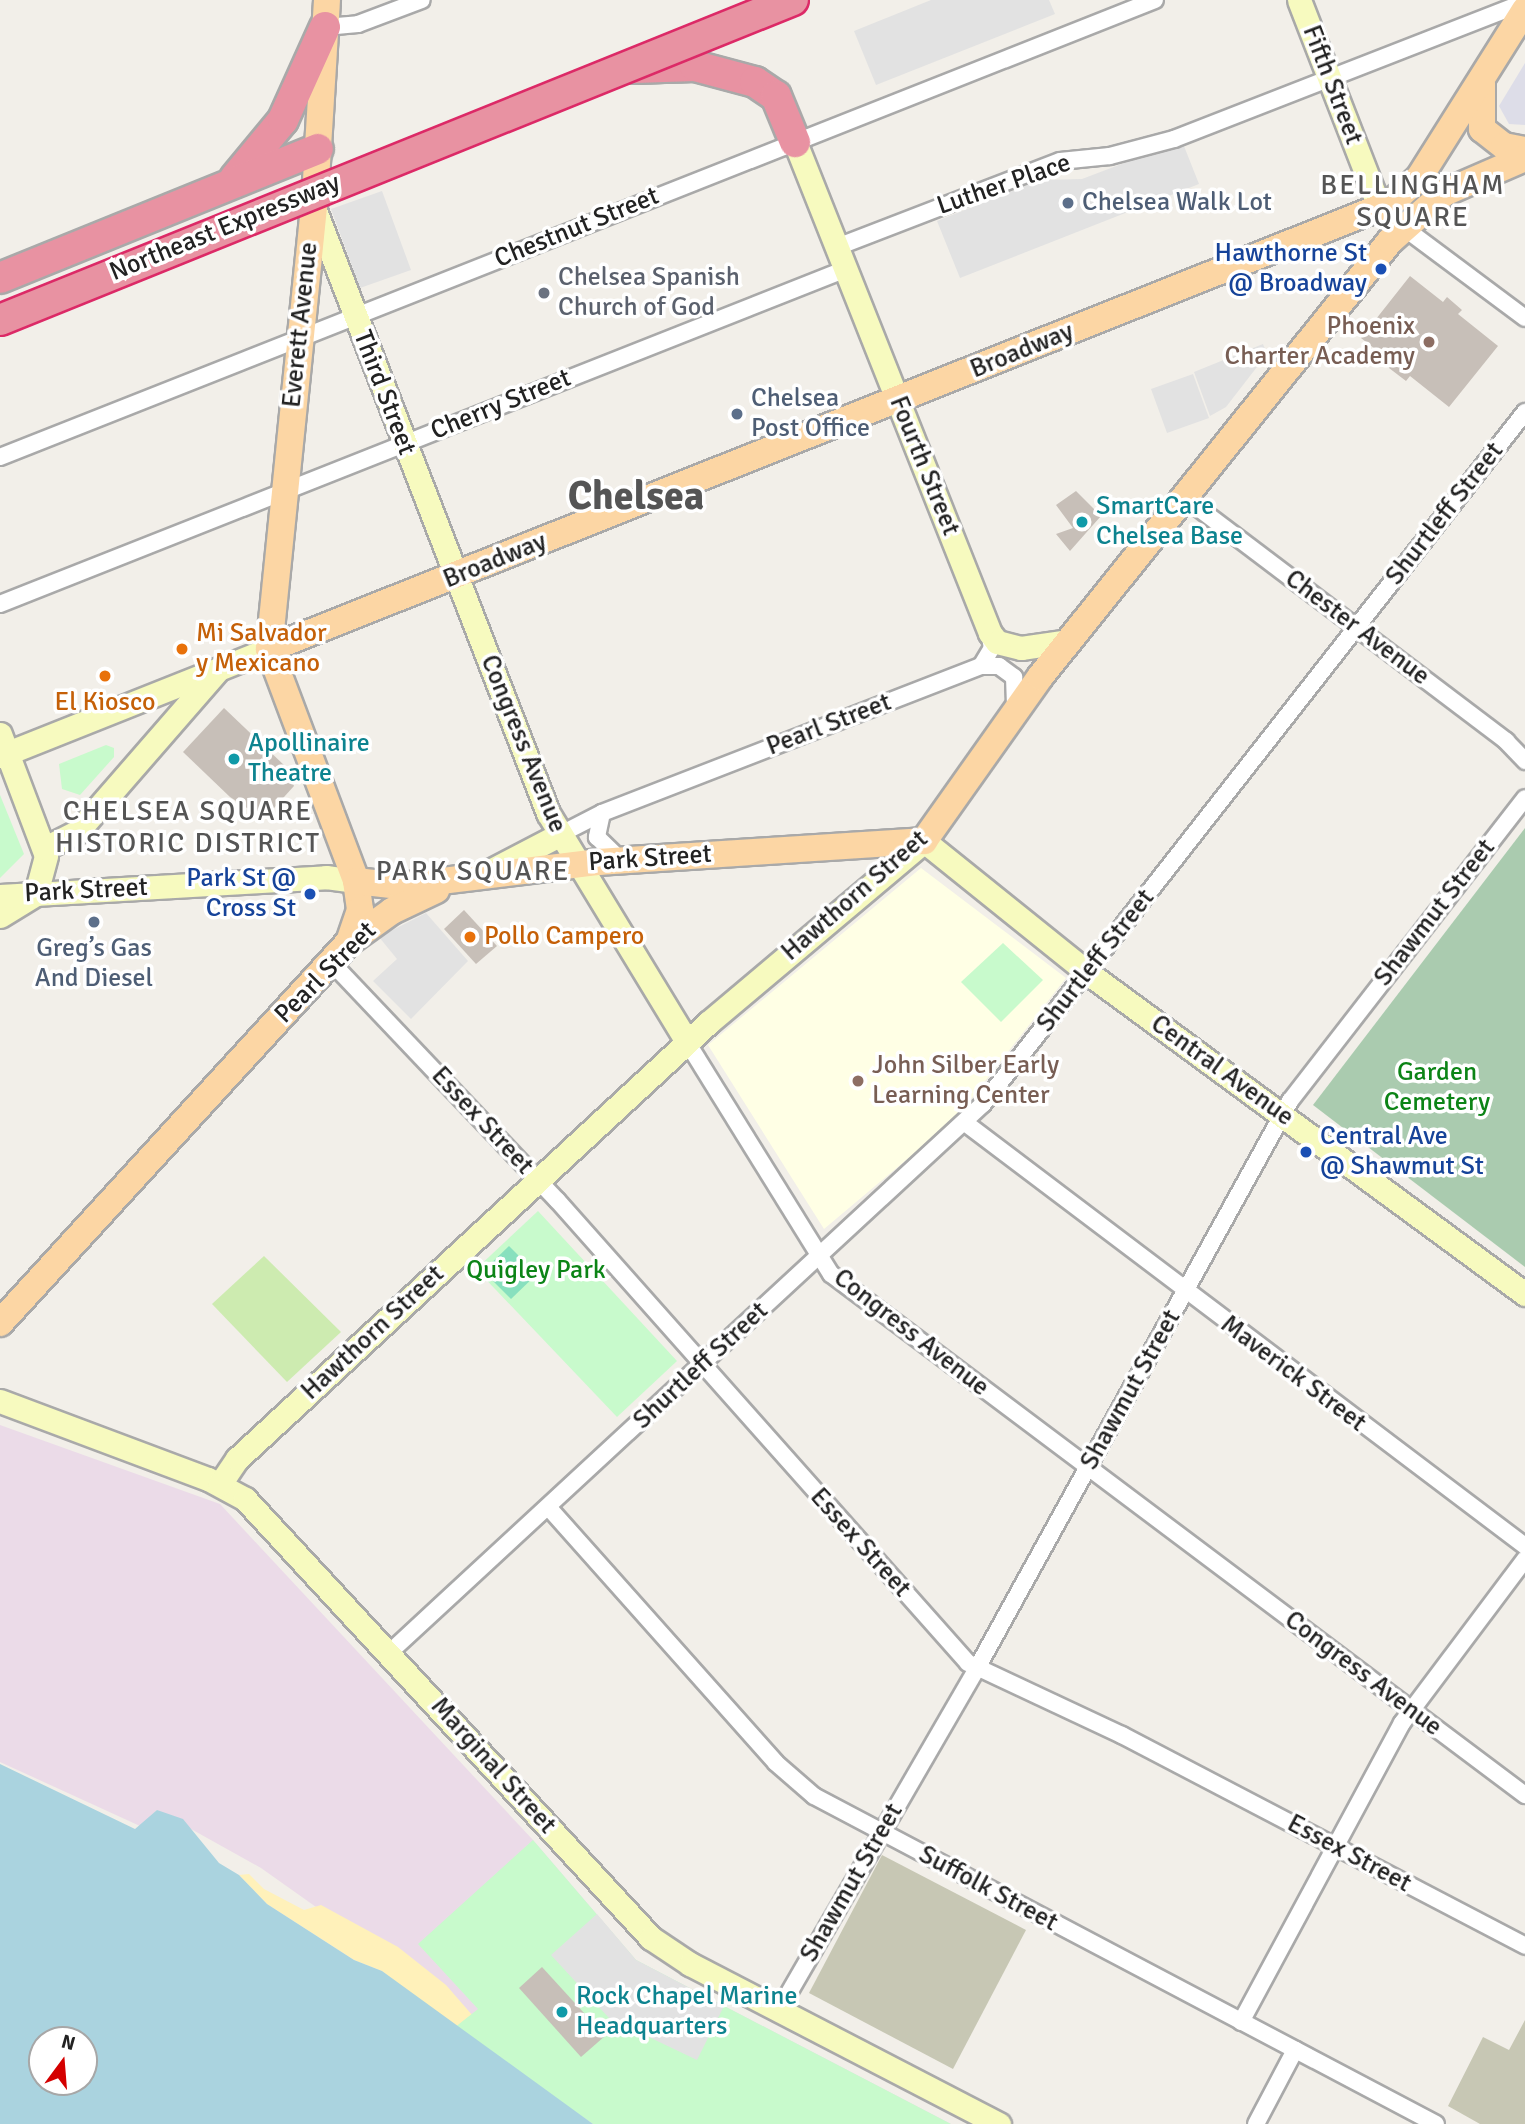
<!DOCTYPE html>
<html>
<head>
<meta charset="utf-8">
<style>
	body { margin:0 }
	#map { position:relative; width:1525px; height:2124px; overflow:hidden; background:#f2efe9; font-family:Signika,sans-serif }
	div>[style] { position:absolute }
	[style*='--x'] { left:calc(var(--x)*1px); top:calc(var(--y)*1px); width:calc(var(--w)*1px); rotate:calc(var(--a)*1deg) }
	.industrial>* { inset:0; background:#ebdbe8 }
	.education>* { inset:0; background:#ffffe5 }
	.construction>* { inset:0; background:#c7c7b4 }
	.grass>* { inset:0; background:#cdebb0 }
	.sand>* { inset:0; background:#fff1ba }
	.cemetery>* { inset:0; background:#aacbaf }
	.park>* { inset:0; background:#c8facc }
	.pitch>* { inset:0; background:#88e0be }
	.parking>* { inset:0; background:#e2e2e2 }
	.plaza>* { inset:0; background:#dddde8 }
	.water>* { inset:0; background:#aad3df }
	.building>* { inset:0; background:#c7bfb8 }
	.roads { filter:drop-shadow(2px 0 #a9a9a9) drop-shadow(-2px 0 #a9a9a9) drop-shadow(0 2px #a9a9a9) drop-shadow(0 -2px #a9a9a9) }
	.street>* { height:16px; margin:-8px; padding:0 8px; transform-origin:8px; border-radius:8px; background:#fff }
	.secondary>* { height:23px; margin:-11.5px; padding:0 11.5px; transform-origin:11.5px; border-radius:11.5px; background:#f7fabf }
	.primary>* { height:26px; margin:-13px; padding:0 13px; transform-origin:13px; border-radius:13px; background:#fcd6a4 }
	.highway>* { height:30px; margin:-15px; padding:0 15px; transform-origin:15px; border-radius:15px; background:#e892a2 }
	.bridges { filter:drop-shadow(2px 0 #dc2a67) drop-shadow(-2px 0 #dc2a67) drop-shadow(0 2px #dc2a67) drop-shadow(0 -2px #dc2a67) }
	.highway-bridge>* { height:30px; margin:-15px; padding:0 15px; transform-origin:15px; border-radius:15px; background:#e892a2 }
	.dots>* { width:19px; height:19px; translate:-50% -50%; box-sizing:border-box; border:4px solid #fff; border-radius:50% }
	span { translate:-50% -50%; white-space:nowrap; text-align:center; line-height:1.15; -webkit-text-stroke:7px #fff; paint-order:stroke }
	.street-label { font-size:26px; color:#222 }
	.service-label { font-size:26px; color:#4e5e75 }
	.left { translate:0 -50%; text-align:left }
	.transit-label { font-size:26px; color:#164399 }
	.right { translate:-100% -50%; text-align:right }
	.worship-label { font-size:26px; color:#5b616d }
	.education-label { font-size:26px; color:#785e54 }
	.culture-label { font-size:26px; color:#0d838f }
	.food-label { font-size:26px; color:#c56008 }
	.park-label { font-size:26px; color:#0c8416 }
	.neighbourhood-label { font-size:28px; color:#555; letter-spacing:2px }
	.town-label { font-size:40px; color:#555; font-weight:700 }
	.north { position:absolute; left:28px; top:2026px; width:70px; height:70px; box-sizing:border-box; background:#fff; border:2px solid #a7a7a7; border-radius:50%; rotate:16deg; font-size:19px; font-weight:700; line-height:28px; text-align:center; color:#222 }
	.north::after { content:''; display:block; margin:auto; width:24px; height:32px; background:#d40000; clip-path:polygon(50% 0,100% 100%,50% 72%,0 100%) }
</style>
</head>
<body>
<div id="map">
	<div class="industrial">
		<i style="clip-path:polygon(0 1425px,220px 1504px,533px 1840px,636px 1960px,951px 2124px,593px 2124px,381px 1953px,261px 1868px,157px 1810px,140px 1826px,0 1762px)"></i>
	</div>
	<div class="education">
		<i style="clip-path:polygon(921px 868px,1066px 978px,956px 1118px,824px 1229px,708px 1045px)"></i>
	</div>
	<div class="construction">
		<i style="clip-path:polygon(882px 1855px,1026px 1930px,953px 2069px,809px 1993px)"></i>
		<i style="clip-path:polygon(1525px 2020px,1525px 2124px,1480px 2124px,1448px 2106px,1483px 2037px,1509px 2050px)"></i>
	</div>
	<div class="grass">
		<i style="clip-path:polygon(264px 1256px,341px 1332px,287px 1382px,212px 1304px)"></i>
	</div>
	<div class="sand">
		<i style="clip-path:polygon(249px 1874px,264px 1889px,304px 1910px,321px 1905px,398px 1947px,446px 1985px,473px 2016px,454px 2028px,382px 1971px,354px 1960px,267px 1904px,239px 1875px)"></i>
	</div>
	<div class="cemetery">
		<i style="clip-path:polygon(1525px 828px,1525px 1267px,1313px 1105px)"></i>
	</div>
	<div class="park">
		<i style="clip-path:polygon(106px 745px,114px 748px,114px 757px,80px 795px,62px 789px,59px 764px)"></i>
		<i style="clip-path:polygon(0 795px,24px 854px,0 878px)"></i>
		<i style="clip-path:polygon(1003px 943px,1043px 980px,1001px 1022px,961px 982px)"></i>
		<i style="clip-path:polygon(538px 1211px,677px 1361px,617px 1417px,476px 1269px)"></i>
		<i style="clip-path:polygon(533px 1840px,636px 1960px,951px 2124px,593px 2124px,454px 2028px,478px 2009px,418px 1944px)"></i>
	</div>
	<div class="pitch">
		<i style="clip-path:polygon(509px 1246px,537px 1274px,511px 1299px,483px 1271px)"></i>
	</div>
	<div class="parking">
		<i style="clip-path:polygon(931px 0,1049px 0,1055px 14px,876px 85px,854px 31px)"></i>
		<i style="clip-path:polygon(1182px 141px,1199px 184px,960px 278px,937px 221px,1040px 180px,1082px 179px)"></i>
		<i style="clip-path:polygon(382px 191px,411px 270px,360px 288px,331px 209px)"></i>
		<i style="clip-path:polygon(1263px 344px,1267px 354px,1226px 407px,1210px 416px,1194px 372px)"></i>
		<i style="clip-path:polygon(1193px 374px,1209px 418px,1167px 433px,1151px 389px)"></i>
		<i style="clip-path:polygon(426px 913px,468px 961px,411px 1019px,373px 981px,397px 959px,379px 937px)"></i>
		<i style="clip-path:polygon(597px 1914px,636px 1960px,724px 2006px,697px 2060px,609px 2018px,551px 1955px)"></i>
	</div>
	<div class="plaza">
		<i style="clip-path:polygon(1525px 63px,1525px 125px,1509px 124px,1499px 106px)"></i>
	</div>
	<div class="water">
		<i style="clip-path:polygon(evenodd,0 1764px,135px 1829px,157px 1810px,183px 1819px,219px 1863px,239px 1875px,267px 1904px,354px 1960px,382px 1971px,593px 2124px,0 2124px,0 1764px,84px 2040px,84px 2082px,42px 2082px,42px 2040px,84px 2040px)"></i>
	</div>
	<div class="building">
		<i style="clip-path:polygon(1410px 276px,1443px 302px,1447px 297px,1462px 310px,1458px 314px,1498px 346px,1449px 407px,1410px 376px,1406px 381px,1389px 368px,1393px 363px,1361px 338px)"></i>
		<i style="clip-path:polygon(1076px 491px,1101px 516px,1070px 551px,1056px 534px,1073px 528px,1056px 505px)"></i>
		<i style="clip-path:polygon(224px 708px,285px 766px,294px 786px,264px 819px,230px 797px,183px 752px)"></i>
		<i style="clip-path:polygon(464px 910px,497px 946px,476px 964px,444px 929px)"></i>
		<i style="clip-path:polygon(542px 1967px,605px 2036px,581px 2057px,519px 1988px)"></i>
	</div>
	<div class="roads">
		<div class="street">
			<i style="--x:325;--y:27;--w:33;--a:-5"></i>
			<i style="--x:358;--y:24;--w:68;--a:-20.6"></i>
			<i style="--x:1403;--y:227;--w:152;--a:36.7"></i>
			<i style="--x:837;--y:247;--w:239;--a:-21.1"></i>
			<i style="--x:1060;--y:161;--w:50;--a:-5.7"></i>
			<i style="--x:1110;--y:156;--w:66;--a:-14.9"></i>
			<i style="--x:1174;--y:139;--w:377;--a:-21.3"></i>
			<i style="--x:0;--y:457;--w:1242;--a:-21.59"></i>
			<i style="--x:1185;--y:498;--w:403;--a:37.1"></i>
			<i style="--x:1506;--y:741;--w:28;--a:46"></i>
			<i style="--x:0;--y:604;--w:910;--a:-21.6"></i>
			<i style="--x:981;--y:666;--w:18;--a:0"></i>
			<i style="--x:999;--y:666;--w:19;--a:36"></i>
			<i style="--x:1014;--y:677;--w:30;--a:88"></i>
			<i style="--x:602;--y:813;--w:25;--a:102"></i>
			<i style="--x:597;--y:837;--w:32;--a:44"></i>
			<i style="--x:559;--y:835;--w:48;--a:-27.1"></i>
			<i style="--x:602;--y:813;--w:407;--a:-21.2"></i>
			<i style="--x:981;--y:666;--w:21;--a:-59"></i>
			<i style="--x:992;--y:648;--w:16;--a:-101"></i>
			<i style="--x:331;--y:962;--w:328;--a:46.5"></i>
			<i style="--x:557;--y:1200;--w:619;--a:48.4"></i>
			<i style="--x:968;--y:1663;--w:170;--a:25.1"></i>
			<i style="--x:1122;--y:1735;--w:455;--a:27.6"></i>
			<i style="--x:687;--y:1042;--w:273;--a:58.2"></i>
			<i style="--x:831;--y:1274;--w:868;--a:36.9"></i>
			<i style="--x:964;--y:1122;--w:703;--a:37.08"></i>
			<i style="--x:549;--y:1508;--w:341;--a:48.3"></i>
			<i style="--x:776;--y:1763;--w:50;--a:41"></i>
			<i style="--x:814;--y:1796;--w:703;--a:27.8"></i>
			<i style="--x:389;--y:1653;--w:809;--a:-42.75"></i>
			<i style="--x:983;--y:1104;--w:879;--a:-51.93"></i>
			<i style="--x:779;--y:2010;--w:395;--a:-59.9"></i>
			<i style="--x:977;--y:1668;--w:648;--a:-61.1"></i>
			<i style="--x:1290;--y:1101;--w:383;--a:-52.2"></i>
			<i style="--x:1241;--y:2022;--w:340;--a:-61.7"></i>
			<i style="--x:1402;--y:1723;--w:205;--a:-53.1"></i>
			<i style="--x:1256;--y:2124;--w:84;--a:-62.2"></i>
		</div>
		<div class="secondary">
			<i style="--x:1299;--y:0;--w:224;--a:68.8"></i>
			<i style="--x:795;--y:142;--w:528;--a:68.34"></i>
			<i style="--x:990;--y:633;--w:11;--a:52"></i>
			<i style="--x:997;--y:642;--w:25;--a:14"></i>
			<i style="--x:1021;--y:648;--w:49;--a:-8.3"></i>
			<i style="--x:314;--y:208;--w:649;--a:68.85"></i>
			<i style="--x:548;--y:813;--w:268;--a:58.7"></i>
			<i style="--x:0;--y:734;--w:130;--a:69.3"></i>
			<i style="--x:46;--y:856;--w:39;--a:105"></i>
			<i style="--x:36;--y:894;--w:42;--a:148.6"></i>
			<i style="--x:0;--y:756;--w:289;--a:-21.7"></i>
			<i style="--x:45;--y:848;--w:36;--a:-27"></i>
			<i style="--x:77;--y:832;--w:213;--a:-49"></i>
			<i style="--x:488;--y:872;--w:80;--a:-27.5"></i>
			<i style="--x:0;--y:896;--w:327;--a:-3.3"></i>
			<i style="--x:326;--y:877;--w:30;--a:8"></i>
			<i style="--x:0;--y:1401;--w:222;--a:20.6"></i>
			<i style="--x:208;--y:1479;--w:42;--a:28.4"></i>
			<i style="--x:245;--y:1499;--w:598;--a:47.24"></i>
			<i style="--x:651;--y:1938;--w:47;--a:33.7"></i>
			<i style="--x:690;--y:1964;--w:348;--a:27.4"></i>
			<i style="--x:220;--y:1484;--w:30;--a:-56"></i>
			<i style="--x:237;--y:1459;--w:642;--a:-42.79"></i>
			<i style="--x:708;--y:1023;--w:282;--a:-40.1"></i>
			<i style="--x:924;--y:841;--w:211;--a:38.8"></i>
			<i style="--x:1088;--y:973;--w:542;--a:36.3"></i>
		</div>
		<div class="primary">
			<i style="--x:327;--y:0;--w:197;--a:93.5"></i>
			<i style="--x:315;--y:197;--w:454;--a:95.8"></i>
			<i style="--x:269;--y:649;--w:248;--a:69.4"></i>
			<i style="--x:356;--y:881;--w:29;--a:82"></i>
			<i style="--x:360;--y:910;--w:34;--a:109"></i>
			<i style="--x:1482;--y:83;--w:46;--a:90"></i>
			<i style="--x:1482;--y:129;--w:28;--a:38"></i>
			<i style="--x:1504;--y:146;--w:21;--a:11"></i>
			<i style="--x:269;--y:649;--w:1207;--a:-21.68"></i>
			<i style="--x:1391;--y:203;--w:38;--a:-42"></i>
			<i style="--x:1419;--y:178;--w:199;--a:-57.8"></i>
			<i style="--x:356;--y:881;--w:44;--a:6.5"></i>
			<i style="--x:400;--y:886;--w:200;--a:-6.9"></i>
			<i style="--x:599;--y:862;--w:326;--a:-3.7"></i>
			<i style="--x:924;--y:841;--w:201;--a:-54.7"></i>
			<i style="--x:1040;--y:677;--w:559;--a:-51.24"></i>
			<i style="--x:1390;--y:241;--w:72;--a:-41.6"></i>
			<i style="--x:1444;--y:193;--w:88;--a:-23.4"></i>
			<i style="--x:0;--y:1323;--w:517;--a:-47.51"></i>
			<i style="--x:349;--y:942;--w:53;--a:-35.8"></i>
			<i style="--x:392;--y:911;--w:49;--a:-25.5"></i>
		</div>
		<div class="highway">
			<i style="--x:634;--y:68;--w:61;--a:-1.9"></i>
			<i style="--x:695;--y:66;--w:62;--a:14.9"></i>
			<i style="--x:755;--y:82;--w:25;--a:34"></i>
			<i style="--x:776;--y:96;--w:50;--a:67.6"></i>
			<i style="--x:235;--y:178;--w:75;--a:-50.4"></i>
			<i style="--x:283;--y:120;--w:102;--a:-65.7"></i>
			<i style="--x:0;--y:278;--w:343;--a:-22.1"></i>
		</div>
	</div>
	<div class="bridges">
		<div class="highway-bridge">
			<i style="--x:0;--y:320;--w:855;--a:-21.98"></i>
		</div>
	</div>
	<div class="dots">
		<i style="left:1068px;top:203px;background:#5c6f8a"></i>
		<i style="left:1381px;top:269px;background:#1a4fb4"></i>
		<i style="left:544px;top:293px;background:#6b7280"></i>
		<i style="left:1429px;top:342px;background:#8d6e63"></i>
		<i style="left:737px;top:414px;background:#5c6f8a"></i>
		<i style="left:1082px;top:522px;background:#0f9aa8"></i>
		<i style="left:182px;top:649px;background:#e8710a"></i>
		<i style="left:105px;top:676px;background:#e8710a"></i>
		<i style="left:234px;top:759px;background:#0f9aa8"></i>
		<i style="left:310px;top:894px;background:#1a4fb4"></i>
		<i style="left:94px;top:922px;background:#5c6f8a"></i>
		<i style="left:470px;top:937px;background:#e8710a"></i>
		<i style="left:858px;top:1081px;background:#8d6e63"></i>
		<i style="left:1306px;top:1152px;background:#1a4fb4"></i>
		<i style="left:562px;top:2012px;background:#0f9aa8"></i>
	</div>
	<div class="street-label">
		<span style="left:1332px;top:85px;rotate:69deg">Fifth Street</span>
		<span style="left:1004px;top:185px;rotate:-19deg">Luther Place</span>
		<span style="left:225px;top:228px;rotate:-22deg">Northeast Expressway</span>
		<span style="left:577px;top:228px;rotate:-22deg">Chestnut Street</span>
		<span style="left:301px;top:325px;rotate:-84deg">Everett Avenue</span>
		<span style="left:1022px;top:351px;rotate:-22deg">Broadway</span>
		<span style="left:384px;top:393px;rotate:69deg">Third Street</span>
		<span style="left:501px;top:405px;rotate:-22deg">Cherry Street</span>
		<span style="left:924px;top:466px;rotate:68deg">Fourth Street</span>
		<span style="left:1445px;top:514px;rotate:-52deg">Shurtleff Street</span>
		<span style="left:495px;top:561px;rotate:-22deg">Broadway</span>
		<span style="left:1357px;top:628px;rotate:37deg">Chester Avenue</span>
		<span style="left:829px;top:725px;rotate:-21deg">Pearl Street</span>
		<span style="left:523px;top:744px;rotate:68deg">Congress Avenue</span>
		<span style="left:650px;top:859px;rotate:-4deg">Park Street</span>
		<span style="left:86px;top:891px;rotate:-3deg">Park Street</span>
		<span style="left:855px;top:896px;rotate:-41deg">Hawthorn Street</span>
		<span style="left:1435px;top:913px;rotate:-52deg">Shawmut Street</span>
		<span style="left:1096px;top:961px;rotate:-52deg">Shurtleff Street</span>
		<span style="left:326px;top:973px;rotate:-45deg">Pearl Street</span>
		<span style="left:1222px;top:1071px;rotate:36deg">Central Avenue</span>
		<span style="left:482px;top:1121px;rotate:47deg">Essex Street</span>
		<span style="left:373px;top:1333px;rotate:-43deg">Hawthorn Street</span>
		<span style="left:911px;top:1333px;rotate:38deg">Congress Avenue</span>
		<span style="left:701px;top:1366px;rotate:-43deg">Shurtleff Street</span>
		<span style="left:1293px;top:1374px;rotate:37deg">Maverick Street</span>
		<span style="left:1131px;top:1390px;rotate:-61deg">Shawmut Street</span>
		<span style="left:860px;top:1543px;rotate:48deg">Essex Street</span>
		<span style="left:1363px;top:1674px;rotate:37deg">Congress Avenue</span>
		<span style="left:493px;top:1766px;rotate:48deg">Marginal Street</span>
		<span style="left:1349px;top:1854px;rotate:28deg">Essex Street</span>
		<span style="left:852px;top:1883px;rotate:-60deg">Shawmut Street</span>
		<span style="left:988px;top:1889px;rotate:28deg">Suffolk Street</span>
	</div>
	<div class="service-label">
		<span class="left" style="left:1082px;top:203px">Chelsea Walk Lot</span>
		<span class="left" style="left:751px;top:414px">Chelsea<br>Post Office</span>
		<span style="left:94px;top:964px">Greg’s Gas<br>And Diesel</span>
	</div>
	<div class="transit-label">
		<span class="right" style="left:1367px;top:269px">Hawthorne St<br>@ Broadway</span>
		<span class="right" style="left:296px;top:894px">Park St @<br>Cross St</span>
		<span class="left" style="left:1320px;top:1152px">Central Ave<br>@ Shawmut St</span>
	</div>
	<div class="worship-label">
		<span class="left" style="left:558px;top:293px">Chelsea Spanish<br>Church of God</span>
	</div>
	<div class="education-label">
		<span class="right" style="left:1415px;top:342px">Phoenix<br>Charter Academy</span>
		<span class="left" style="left:872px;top:1081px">John Silber Early<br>Learning Center</span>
	</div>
	<div class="culture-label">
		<span class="left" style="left:1096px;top:522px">SmartCare<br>Chelsea Base</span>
		<span class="left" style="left:248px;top:759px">Apollinaire<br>Theatre</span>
		<span class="left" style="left:576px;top:2012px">Rock Chapel Marine<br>Headquarters</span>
	</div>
	<div class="food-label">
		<span class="left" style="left:196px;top:649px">Mi Salvador<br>y Mexicano</span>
		<span style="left:105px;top:703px">El Kiosco</span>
		<span class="left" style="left:484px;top:937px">Pollo Campero</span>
	</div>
	<div class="park-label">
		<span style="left:1437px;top:1088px">Garden<br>Cemetery</span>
		<span style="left:536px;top:1271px">Quigley Park</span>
	</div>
	<div class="neighbourhood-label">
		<span style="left:1413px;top:201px">BELLINGHAM<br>SQUARE</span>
		<span style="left:188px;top:827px">CHELSEA SQUARE<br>HISTORIC DISTRICT</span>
		<span style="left:473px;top:871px">PARK SQUARE</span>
	</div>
	<div class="town-label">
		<span style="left:636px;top:496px">Chelsea</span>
	</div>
	<div class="north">N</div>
</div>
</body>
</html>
